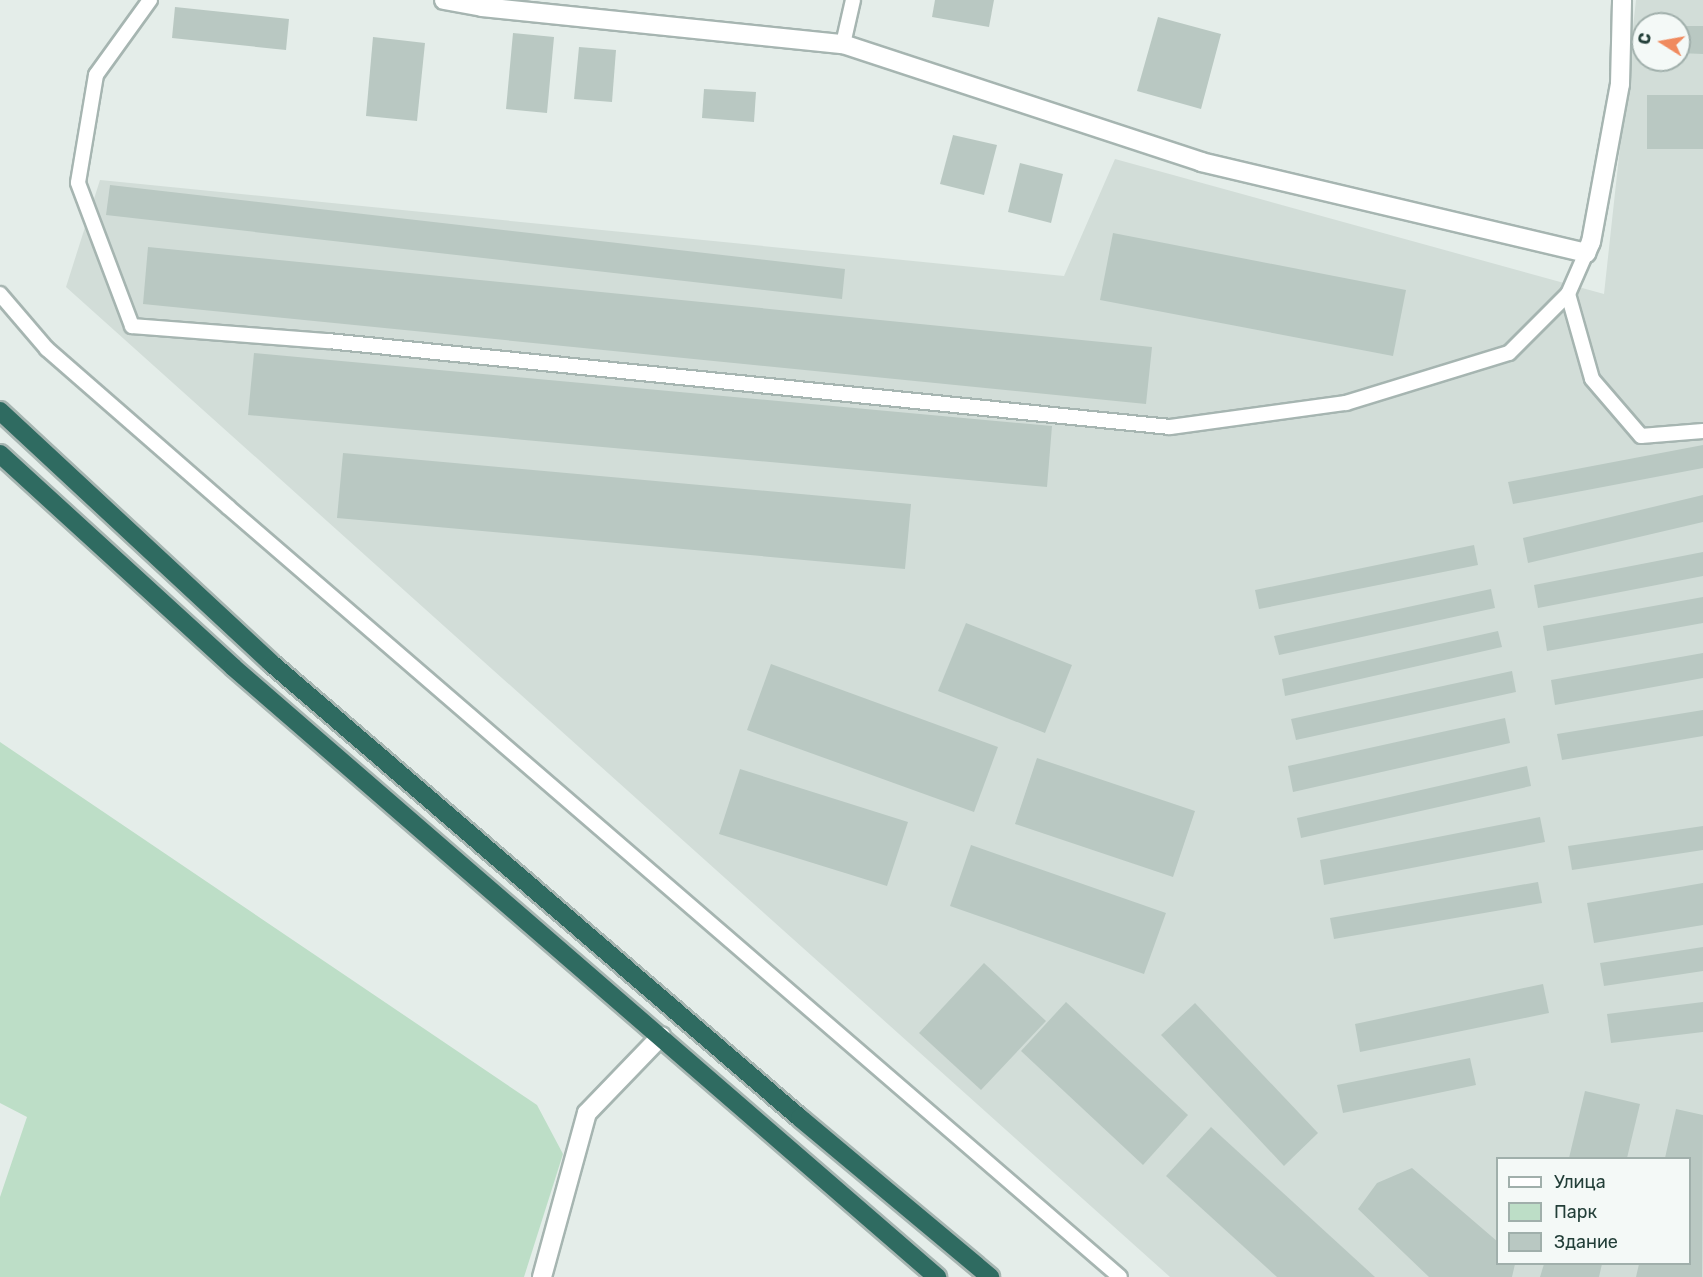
<!DOCTYPE html>
<html>
<head>
<meta charset="utf-8">
<style>
	body { margin:0 }
	#map { position:relative; width:1703px; height:1277px; overflow:hidden; background:#e4ede9; font-family:Rubik,sans-serif }
	div>[style] { position:absolute }
	[style*='--x'] { left:calc(var(--x)*1px); top:calc(var(--y)*1px); width:calc(var(--w)*1px); rotate:calc(var(--a)*1deg) }
	.built>* { inset:0; background:#d2ddd8 }
	.green>* { inset:0; background:#bddec7 }
	.building>* { inset:0; background:#b9c8c2 }
	.roads { filter:drop-shadow(2px 0 #a6b5b1) drop-shadow(-2px 0 #a6b5b1) drop-shadow(0 2px #a6b5b1) drop-shadow(0 -2px #a6b5b1) }
	.lane>* { height:14px; margin:-7px; padding:0 7px; transform-origin:7px; border-radius:7px; background:#fff }
	.street>* { height:18px; margin:-9px; padding:0 9px; transform-origin:9px; border-radius:9px; background:#fff }
	.highway>* { height:18px; margin:-9px; padding:0 9px; transform-origin:9px; border-radius:9px; background:#2f6b61 }
	span { translate:-50% -50%; white-space:nowrap; text-align:center; line-height:1.15; -webkit-text-stroke:5px #f4f9f7; paint-order:stroke }
	.legend { position:absolute; left:1496px; top:1157px; width:195px; height:108px; box-sizing:border-box; background:#f4f9f7; border:2px solid #a0afab; margin:0; padding:8px 10px; list-style:none; font-size:18px; color:#233f39 }
	.legend li { display:flex; align-items:center; gap:12px; height:30px }
	.legend b { width:30px; border:2px solid #a0afab }
	.north { position:absolute; left:1631px; top:12px; width:60px; height:60px; box-sizing:border-box; background:#f4f9f7; border:2px solid #a0afab; border-radius:50%; rotate:281deg; font-size:16px; font-weight:700; line-height:24px; text-align:center; color:#233f39 }
	.north::after { content:''; display:block; margin:auto; width:21px; height:27px; background:#f08a5e; clip-path:polygon(50% 0,100% 100%,50% 72%,0 100%) }
</style>
</head>
<body>
<div id="map">
	<div class="built">
		<i style="clip-path:polygon(evenodd,1636px 0,1703px 0,1703px 1277px,1170px 1277px,66px 287px,100px 180px,1064px 276px,1115px 159px,1604px 294px,1636px 0,1643px 24px,1679px 24px,1679px 60px,1643px 60px,1643px 24px,1636px 0,1498px 1158px,1690px 1158px,1690px 1264px,1498px 1264px,1498px 1158px)"></i>
	</div>
	<div class="green">
		<i style="clip-path:polygon(0 742px,537px 1105px,563px 1154px,524px 1277px,0 1277px,0 1197px,27px 1117px,0 1103px)"></i>
	</div>
	<div class="building">
		<i style="clip-path:polygon(935px 0,994px 0,989px 27px,932px 17px)"></i>
		<i style="clip-path:polygon(175px 7px,289px 19px,286px 50px,172px 38px)"></i>
		<i style="clip-path:polygon(1158px 17px,1221px 34px,1201px 109px,1137px 91px)"></i>
		<i style="clip-path:polygon(1679px 26px,1703px 26px,1703px 54px,1679px 53px)"></i>
		<i style="clip-path:polygon(513px 33px,554px 37px,547px 113px,506px 109px)"></i>
		<i style="clip-path:polygon(373px 37px,425px 43px,417px 121px,366px 116px)"></i>
		<i style="clip-path:polygon(579px 47px,616px 50px,612px 102px,574px 99px)"></i>
		<i style="clip-path:polygon(704px 89px,756px 92px,754px 122px,702px 118px)"></i>
		<i style="clip-path:polygon(1647px 95px,1703px 95px,1703px 149px,1647px 149px)"></i>
		<i style="clip-path:polygon(953px 135px,997px 145px,984px 195px,940px 184px)"></i>
		<i style="clip-path:polygon(1020px 163px,1063px 174px,1051px 223px,1008px 212px)"></i>
		<i style="clip-path:polygon(110px 185px,845px 269px,842px 299px,106px 215px)"></i>
		<i style="clip-path:polygon(1113px 233px,1406px 290px,1393px 356px,1100px 300px)"></i>
		<i style="clip-path:polygon(148px 247px,1152px 347px,1146px 404px,143px 304px)"></i>
		<i style="clip-path:polygon(254px 353px,1052px 426px,1047px 487px,248px 415px)"></i>
		<i style="clip-path:polygon(1703px 445px,1703px 468px,1513px 504px,1508px 482px)"></i>
		<i style="clip-path:polygon(343px 453px,911px 504px,905px 569px,337px 518px)"></i>
		<i style="clip-path:polygon(1703px 495px,1703px 522px,1528px 563px,1523px 538px)"></i>
		<i style="clip-path:polygon(1474px 545px,1478px 565px,1259px 609px,1255px 590px)"></i>
		<i style="clip-path:polygon(1703px 552px,1703px 576px,1538px 608px,1534px 585px)"></i>
		<i style="clip-path:polygon(1491px 589px,1495px 608px,1279px 655px,1274px 636px)"></i>
		<i style="clip-path:polygon(1703px 597px,1703px 623px,1547px 651px,1543px 626px)"></i>
		<i style="clip-path:polygon(966px 623px,1072px 665px,1045px 733px,938px 691px)"></i>
		<i style="clip-path:polygon(1498px 631px,1502px 647px,1285px 696px,1282px 679px)"></i>
		<i style="clip-path:polygon(1703px 653px,1703px 678px,1555px 705px,1551px 680px)"></i>
		<i style="clip-path:polygon(771px 664px,998px 747px,974px 812px,747px 730px)"></i>
		<i style="clip-path:polygon(1512px 671px,1516px 692px,1296px 740px,1291px 719px)"></i>
		<i style="clip-path:polygon(1703px 710px,1703px 736px,1562px 760px,1557px 734px)"></i>
		<i style="clip-path:polygon(1505px 718px,1510px 743px,1293px 792px,1288px 766px)"></i>
		<i style="clip-path:polygon(1037px 758px,1195px 811px,1173px 877px,1015px 824px)"></i>
		<i style="clip-path:polygon(1527px 766px,1531px 786px,1301px 838px,1297px 818px)"></i>
		<i style="clip-path:polygon(740px 769px,908px 822px,887px 886px,719px 834px)"></i>
		<i style="clip-path:polygon(1540px 817px,1545px 842px,1324px 885px,1320px 860px)"></i>
		<i style="clip-path:polygon(1703px 826px,1703px 850px,1572px 870px,1568px 846px)"></i>
		<i style="clip-path:polygon(971px 845px,1166px 913px,1144px 974px,950px 906px)"></i>
		<i style="clip-path:polygon(1538px 882px,1542px 903px,1334px 939px,1330px 918px)"></i>
		<i style="clip-path:polygon(1703px 883px,1703px 925px,1594px 943px,1587px 903px)"></i>
		<i style="clip-path:polygon(1703px 947px,1703px 971px,1604px 986px,1600px 963px)"></i>
		<i style="clip-path:polygon(984px 963px,1046px 1021px,981px 1090px,919px 1033px)"></i>
		<i style="clip-path:polygon(1543px 984px,1549px 1013px,1360px 1052px,1355px 1024px)"></i>
		<i style="clip-path:polygon(1066px 1002px,1188px 1115px,1143px 1165px,1021px 1051px)"></i>
		<i style="clip-path:polygon(1703px 1002px,1703px 1032px,1611px 1043px,1607px 1014px)"></i>
		<i style="clip-path:polygon(1195px 1003px,1318px 1133px,1284px 1166px,1161px 1035px)"></i>
		<i style="clip-path:polygon(1470px 1058px,1476px 1085px,1343px 1113px,1337px 1085px)"></i>
		<i style="clip-path:polygon(1585px 1091px,1640px 1104px,1627px 1158px,1569px 1158px)"></i>
		<i style="clip-path:polygon(1676px 1109px,1703px 1115px,1702px 1277px,1636px 1277px,1639px 1264px,1690px 1264px,1690px 1158px,1665px 1158px)"></i>
		<i style="clip-path:polygon(1211px 1127px,1375px 1277px,1277px 1277px,1166px 1176px)"></i>
		<i style="clip-path:polygon(1412px 1168px,1498px 1242px,1498px 1264px,1515px 1264px,1512px 1277px,1429px 1277px,1358px 1209px,1377px 1183px)"></i>
		<i style="clip-path:polygon(1544px 1264px,1602px 1264px,1599px 1277px,1540px 1277px)"></i>
	</div>
	<div class="roads">
		<div class="lane">
			<i style="--x:150;--y:0;--w:92;--a:125.8"></i>
			<i style="--x:96;--y:75;--w:109;--a:99.5"></i>
			<i style="--x:78;--y:183;--w:153;--a:69.3"></i>
			<i style="--x:132;--y:326;--w:197;--a:4.4"></i>
			<i style="--x:328;--y:341;--w:846;--a:5.83"></i>
			<i style="--x:1170;--y:427;--w:178;--a:-7.8"></i>
			<i style="--x:1346;--y:403;--w:170;--a:-17.1"></i>
			<i style="--x:1509;--y:353;--w:83;--a:-45"></i>
			<i style="--x:1568;--y:294;--w:45;--a:-66.3"></i>
			<i style="--x:843;--y:44;--w:45;--a:-77.2"></i>
			<i style="--x:0;--y:294;--w:72;--a:49.5"></i>
			<i style="--x:47;--y:349;--w:240;--a:41.1"></i>
			<i style="--x:228;--y:507;--w:1178;--a:40.8"></i>
			<i style="--x:1568;--y:294;--w:88;--a:74.2"></i>
			<i style="--x:1592;--y:379;--w:75;--a:49.3"></i>
			<i style="--x:1641;--y:436;--w:62;--a:-4.6"></i>
		</div>
		<div class="street">
			<i style="--x:444;--y:0;--w:39;--a:10"></i>
			<i style="--x:482;--y:7;--w:363;--a:5.9"></i>
			<i style="--x:843;--y:44;--w:377;--a:18.2"></i>
			<i style="--x:1201;--y:162;--w:396;--a:13.3"></i>
			<i style="--x:1586;--y:253;--w:12;--a:-66"></i>
			<i style="--x:1591;--y:242;--w:161;--a:-79.6"></i>
			<i style="--x:1620;--y:84;--w:84;--a:-88.6"></i>
			<i style="--x:542;--y:1277;--w:170;--a:-74.7"></i>
			<i style="--x:587;--y:1113;--w:107;--a:-46.1"></i>
		</div>
		<div class="highway">
			<i style="--x:0;--y:411;--w:370;--a:42.9"></i>
			<i style="--x:271;--y:663;--w:698;--a:40.7"></i>
			<i style="--x:800;--y:1118;--w:248;--a:39.9"></i>
			<i style="--x:0;--y:454;--w:316;--a:42.4"></i>
			<i style="--x:233;--y:667;--w:932;--a:40.91"></i>
		</div>
	</div>
	<ul class="legend">
	<li><b style="height:8px;background:#fff"></b>Улица</li>
	<li><b style="height:16px;background:#bddec7"></b>Парк</li>
	<li><b style="height:16px;background:#b9c8c2"></b>Здание</li>
	</ul>
	<div class="north">С</div>
</div>
</body>
</html>
